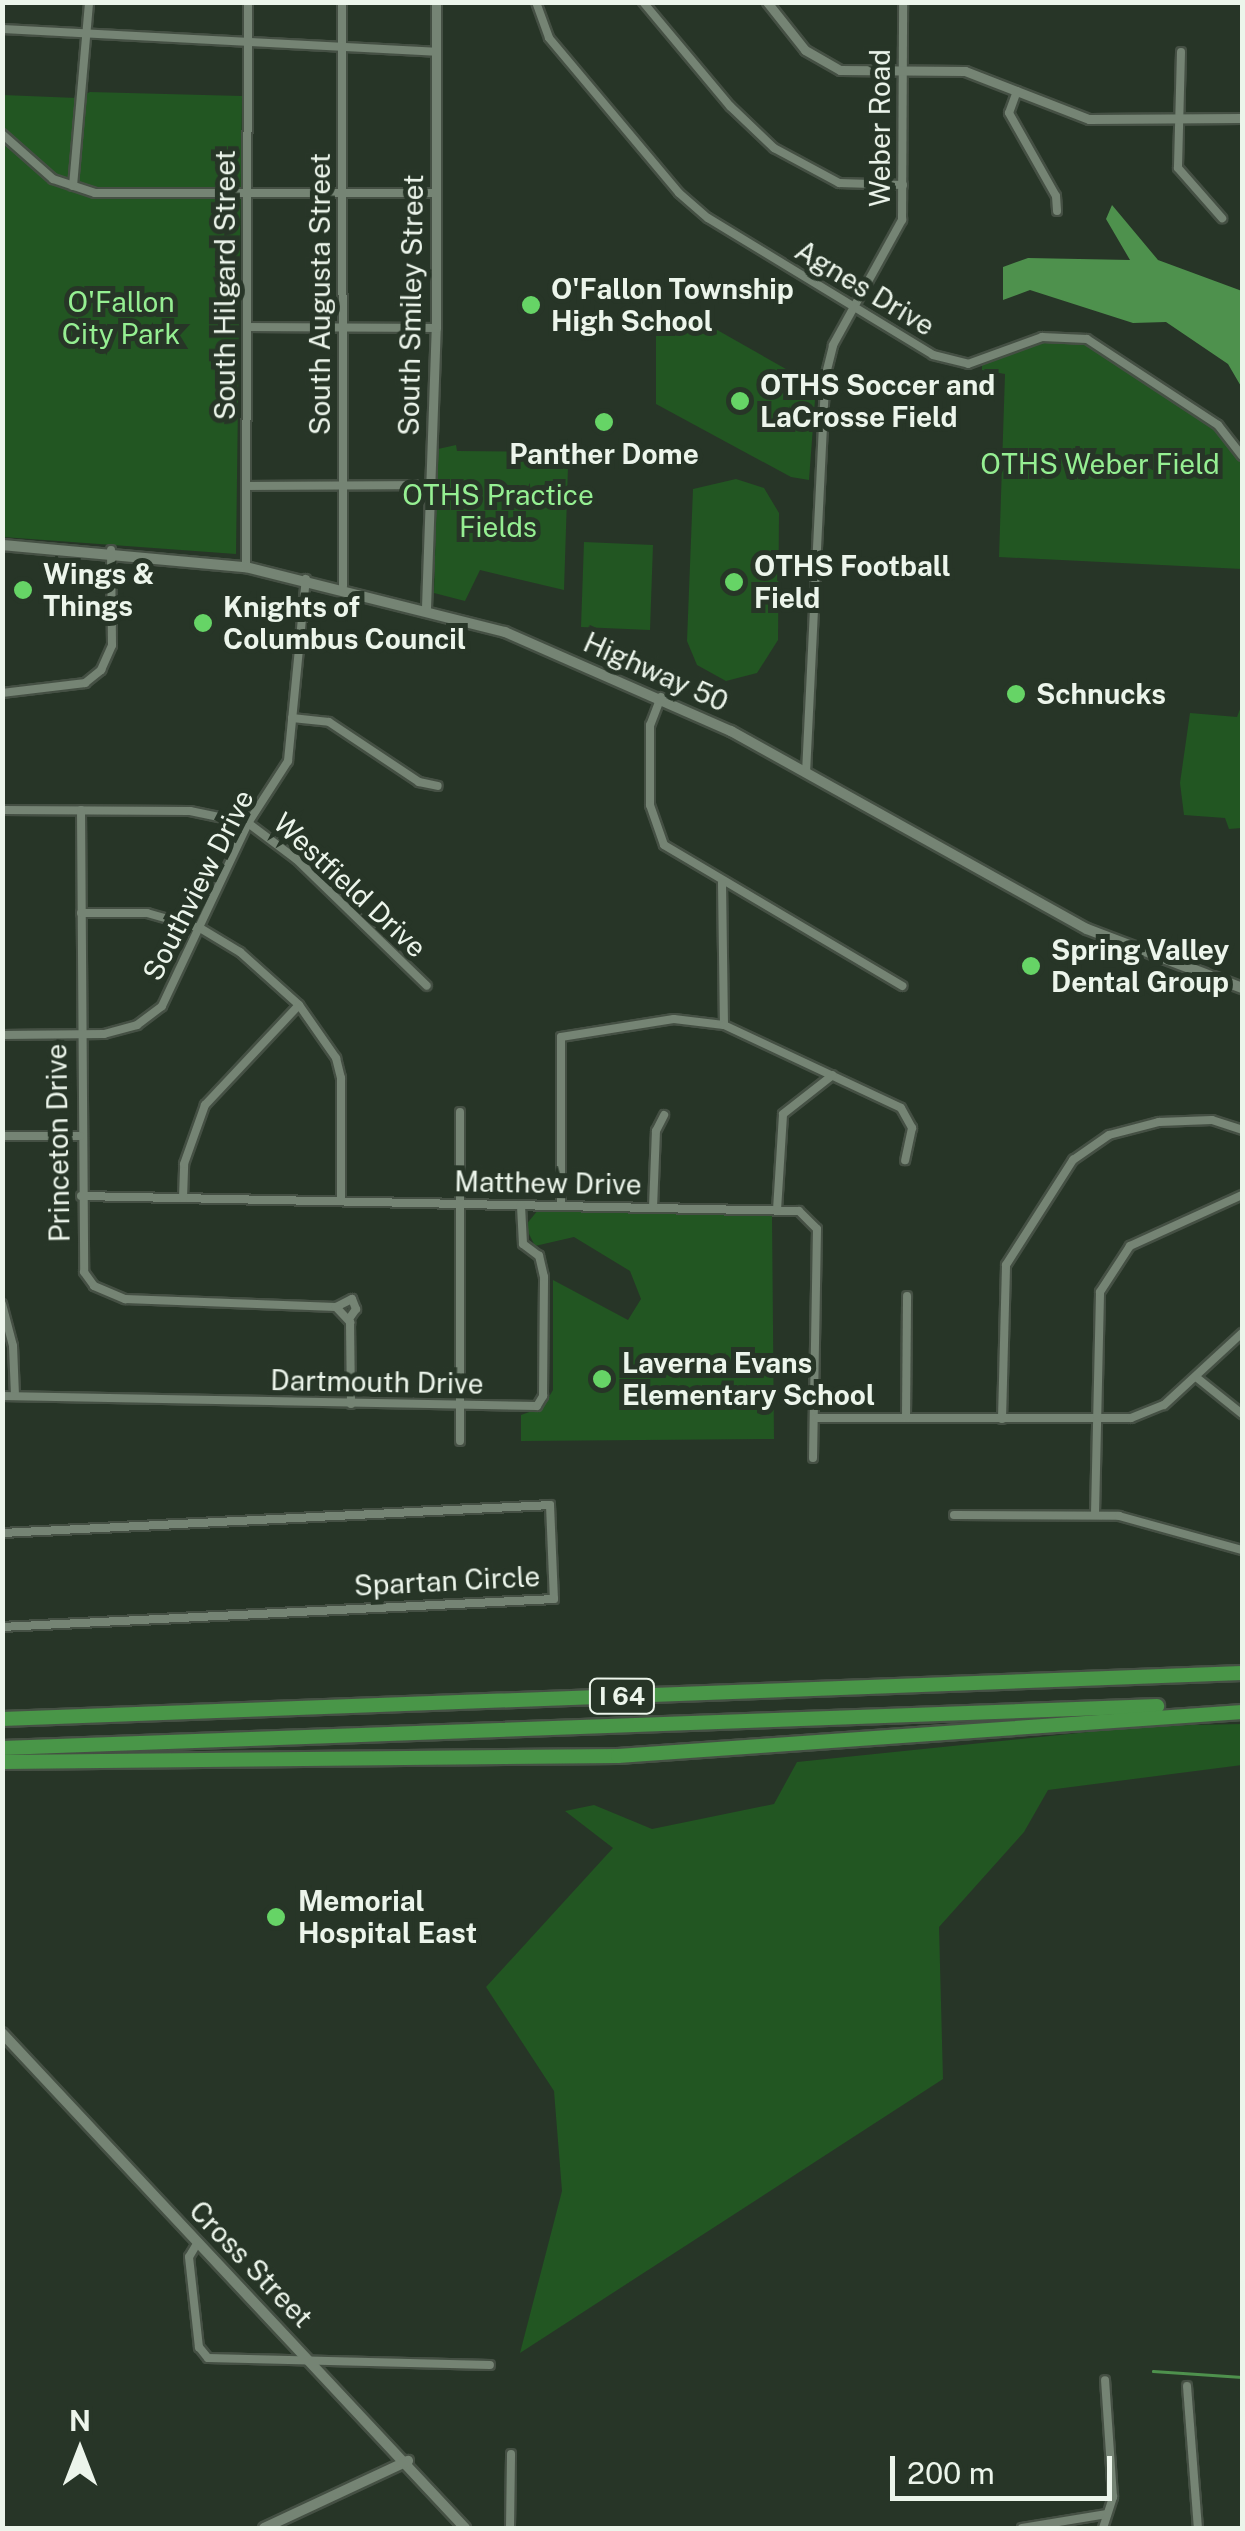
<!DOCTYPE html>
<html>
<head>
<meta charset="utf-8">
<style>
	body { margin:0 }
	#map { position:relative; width:1245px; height:2531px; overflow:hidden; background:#273527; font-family:"Public Sans",sans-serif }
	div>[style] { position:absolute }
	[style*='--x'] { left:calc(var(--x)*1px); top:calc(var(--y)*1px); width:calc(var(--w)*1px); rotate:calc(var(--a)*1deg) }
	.green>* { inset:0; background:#225622 }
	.water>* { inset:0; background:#4e914d }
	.stream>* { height:2.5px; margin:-1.25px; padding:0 1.25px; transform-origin:1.25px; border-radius:1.25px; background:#4e914d }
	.roads { filter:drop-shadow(2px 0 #455044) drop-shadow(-2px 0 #455044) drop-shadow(0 2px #455044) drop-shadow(0 -2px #455044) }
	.minor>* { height:8px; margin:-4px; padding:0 4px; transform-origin:4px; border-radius:4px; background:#758474 }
	.tertiary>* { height:9px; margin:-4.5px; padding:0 4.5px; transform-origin:4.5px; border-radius:4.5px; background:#758474 }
	.secondary>* { height:10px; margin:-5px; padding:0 5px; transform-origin:5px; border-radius:5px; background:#758474 }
	.motorway>* { height:14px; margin:-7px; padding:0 7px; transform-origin:7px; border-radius:7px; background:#499648 }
	.dots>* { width:28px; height:28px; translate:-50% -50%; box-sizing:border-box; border:5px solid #273527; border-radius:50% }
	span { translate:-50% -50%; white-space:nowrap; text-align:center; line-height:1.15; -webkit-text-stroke:10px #273527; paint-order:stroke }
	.shield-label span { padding:2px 8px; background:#273527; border:2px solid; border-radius:8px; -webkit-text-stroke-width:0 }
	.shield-label { font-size:25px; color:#ecf5eb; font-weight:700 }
	.street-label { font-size:28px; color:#ecf5eb }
	.poi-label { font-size:28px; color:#ecf5eb; font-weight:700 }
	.left { translate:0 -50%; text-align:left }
	.park-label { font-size:28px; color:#95ef92 }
	.frame { position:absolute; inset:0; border:5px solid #ecf5eb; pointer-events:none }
	.north { position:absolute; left:30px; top:2401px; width:100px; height:100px; -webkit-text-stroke:8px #273527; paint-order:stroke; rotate:0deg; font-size:28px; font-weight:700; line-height:40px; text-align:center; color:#ecf5eb }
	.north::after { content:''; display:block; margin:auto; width:35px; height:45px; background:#ecf5eb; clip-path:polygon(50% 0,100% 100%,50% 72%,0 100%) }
	.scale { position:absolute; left:890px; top:2456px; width:222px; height:45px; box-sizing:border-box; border:5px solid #ecf5eb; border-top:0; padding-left:12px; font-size:30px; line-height:35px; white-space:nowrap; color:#ecf5eb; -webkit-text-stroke:8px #273527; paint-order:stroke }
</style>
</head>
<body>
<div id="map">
	<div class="green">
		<i style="clip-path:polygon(90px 92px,242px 96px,236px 554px,3px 537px,3px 95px,77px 98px)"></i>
		<i style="clip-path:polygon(689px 314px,816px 386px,809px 480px,791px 477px,656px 404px,656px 319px)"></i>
		<i style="clip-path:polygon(1042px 337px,1087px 339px,1218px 425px,1242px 456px,1242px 569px,999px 557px,1005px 374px,982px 370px,982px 360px)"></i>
		<i style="clip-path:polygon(456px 445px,457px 451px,542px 452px,541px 445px,547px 445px,568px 467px,564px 590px,480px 570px,465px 601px,434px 593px,438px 449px)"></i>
		<i style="clip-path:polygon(736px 479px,764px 488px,779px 513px,778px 640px,757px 673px,726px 681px,697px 665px,687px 641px,693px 489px)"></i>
		<i style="clip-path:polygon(584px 542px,653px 545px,650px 630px,581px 627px)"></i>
		<i style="clip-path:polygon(1242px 704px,1242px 828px,1229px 829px,1225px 818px,1184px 815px,1180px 783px,1190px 713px,1237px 717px)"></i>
		<i style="clip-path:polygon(538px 1210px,772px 1216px,774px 1439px,521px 1441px,521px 1415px,543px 1407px,553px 1390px,553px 1280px,628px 1320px,641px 1299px,630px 1271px,574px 1237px,535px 1246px,525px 1226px)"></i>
		<i style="clip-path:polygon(1242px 1724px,1242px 1765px,1048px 1790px,1024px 1832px,939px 1927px,943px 2079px,520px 2353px,562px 2191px,554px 2091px,486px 1987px,613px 1848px,565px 1811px,594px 1805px,652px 1829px,774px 1804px,797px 1762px,1146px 1726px)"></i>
	</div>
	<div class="water">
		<i style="clip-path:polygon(1112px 205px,1158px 260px,1242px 291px,1242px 388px,1228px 364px,1166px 322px,1133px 323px,1030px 290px,1003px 300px,1003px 267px,1028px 258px,1130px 260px,1106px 219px)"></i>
	</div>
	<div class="stream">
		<i style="--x:1153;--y:2371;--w:89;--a:3.9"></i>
	</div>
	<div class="roads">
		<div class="minor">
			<i style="--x:342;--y:2;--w:584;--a:89.9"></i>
			<i style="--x:536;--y:2;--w:38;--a:70"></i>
			<i style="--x:549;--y:38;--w:202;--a:50"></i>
			<i style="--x:679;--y:193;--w:38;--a:41"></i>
			<i style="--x:708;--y:218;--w:263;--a:31.3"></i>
			<i style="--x:933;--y:355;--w:36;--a:14"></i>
			<i style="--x:968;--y:364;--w:79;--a:-20"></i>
			<i style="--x:1042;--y:337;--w:45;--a:2.5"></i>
			<i style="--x:1087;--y:339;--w:157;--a:33.3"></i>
			<i style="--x:1218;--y:425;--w:39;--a:52"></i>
			<i style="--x:643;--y:2;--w:136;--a:50.1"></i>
			<i style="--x:730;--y:106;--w:61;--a:43.7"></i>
			<i style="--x:774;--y:148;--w:74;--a:28.3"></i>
			<i style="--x:839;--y:183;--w:64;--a:1.8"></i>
			<i style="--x:2;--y:29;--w:435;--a:3"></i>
			<i style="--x:1181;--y:52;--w:116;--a:91.5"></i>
			<i style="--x:1178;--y:168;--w:67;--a:48.7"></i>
			<i style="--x:1017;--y:91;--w:23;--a:110"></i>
			<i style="--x:1009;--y:113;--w:95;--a:60.5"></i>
			<i style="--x:1056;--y:196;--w:15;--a:86"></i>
			<i style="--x:2;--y:134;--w:68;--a:41.4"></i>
			<i style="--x:53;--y:179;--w:44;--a:18.4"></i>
			<i style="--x:95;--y:193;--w:341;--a:0"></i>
			<i style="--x:73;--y:186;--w:185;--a:-85"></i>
			<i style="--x:247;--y:327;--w:189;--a:0.3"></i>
			<i style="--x:246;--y:486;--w:185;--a:-0.3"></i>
			<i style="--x:246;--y:567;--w:565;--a:-89.8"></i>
			<i style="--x:2;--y:693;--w:84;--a:-6.9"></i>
			<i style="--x:85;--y:683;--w:21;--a:-39"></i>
			<i style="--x:101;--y:670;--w:27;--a:-66"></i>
			<i style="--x:112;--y:645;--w:95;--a:-90.6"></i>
			<i style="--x:661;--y:697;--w:30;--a:111"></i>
			<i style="--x:650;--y:725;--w:80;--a:90"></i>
			<i style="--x:650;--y:805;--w:42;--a:70.7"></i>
			<i style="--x:664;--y:845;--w:277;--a:30.6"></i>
			<i style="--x:292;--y:718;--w:37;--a:6"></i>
			<i style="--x:329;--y:722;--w:108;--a:33.7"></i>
			<i style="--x:419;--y:782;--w:19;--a:12"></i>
			<i style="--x:806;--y:773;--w:395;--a:-87.2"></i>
			<i style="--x:825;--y:378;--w:34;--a:-76"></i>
			<i style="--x:833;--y:345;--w:143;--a:-61.1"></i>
			<i style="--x:902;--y:220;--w:218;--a:-89.7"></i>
			<i style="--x:2;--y:810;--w:188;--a:0.3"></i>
			<i style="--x:190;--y:811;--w:59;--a:11.7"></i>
			<i style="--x:248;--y:823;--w:60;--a:36.9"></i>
			<i style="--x:296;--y:859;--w:182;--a:44.1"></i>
			<i style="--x:81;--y:810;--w:462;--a:89.6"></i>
			<i style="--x:84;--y:1272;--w:17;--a:54"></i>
			<i style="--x:94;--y:1286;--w:34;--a:23"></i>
			<i style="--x:125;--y:1299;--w:211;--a:2.2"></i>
			<i style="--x:336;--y:1307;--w:21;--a:47"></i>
			<i style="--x:350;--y:1322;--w:82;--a:89.3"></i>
			<i style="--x:722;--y:883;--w:142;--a:89.2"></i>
			<i style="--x:81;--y:913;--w:66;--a:0"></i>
			<i style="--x:147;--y:913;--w:55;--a:15.8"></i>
			<i style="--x:200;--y:928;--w:47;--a:31"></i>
			<i style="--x:240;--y:952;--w:79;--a:41.9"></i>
			<i style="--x:299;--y:1005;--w:65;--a:55.1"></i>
			<i style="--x:336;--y:1058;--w:21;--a:76"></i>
			<i style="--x:341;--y:1078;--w:123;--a:90"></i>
			<i style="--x:2;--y:1035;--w:102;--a:-0.6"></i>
			<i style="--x:104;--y:1034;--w:34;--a:-15"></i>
			<i style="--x:137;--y:1025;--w:31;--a:-37"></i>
			<i style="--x:162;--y:1006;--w:202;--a:-64.8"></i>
			<i style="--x:248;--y:823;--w:74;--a:-57.2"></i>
			<i style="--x:288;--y:761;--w:183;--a:-84.4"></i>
			<i style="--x:2;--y:1136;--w:78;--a:0"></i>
			<i style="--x:81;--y:1196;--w:718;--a:1.2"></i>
			<i style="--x:799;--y:1211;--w:25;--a:45"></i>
			<i style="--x:817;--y:1229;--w:229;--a:91"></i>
			<i style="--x:183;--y:1198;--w:34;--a:-88"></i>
			<i style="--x:184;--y:1164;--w:63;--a:-70.4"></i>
			<i style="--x:205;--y:1105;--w:137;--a:-46.8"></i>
			<i style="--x:561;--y:1205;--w:168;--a:-90"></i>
			<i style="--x:561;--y:1037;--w:114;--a:-9.1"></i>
			<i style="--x:674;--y:1019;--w:50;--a:6.8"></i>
			<i style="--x:724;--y:1025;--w:195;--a:25.1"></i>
			<i style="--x:901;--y:1108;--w:23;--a:61"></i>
			<i style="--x:912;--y:1128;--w:33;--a:102"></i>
			<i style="--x:653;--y:1208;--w:77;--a:-87.8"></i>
			<i style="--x:656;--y:1131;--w:18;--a:-63"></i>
			<i style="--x:777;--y:1210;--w:96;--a:-86.4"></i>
			<i style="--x:783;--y:1114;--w:63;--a:-38"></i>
			<i style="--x:2;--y:1304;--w:43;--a:75.3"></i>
			<i style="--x:13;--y:1346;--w:50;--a:87.7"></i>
			<i style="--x:336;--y:1307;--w:18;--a:-27"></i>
			<i style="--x:352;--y:1299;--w:11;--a:68"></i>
			<i style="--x:356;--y:1309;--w:12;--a:125"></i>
			<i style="--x:1196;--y:1377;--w:59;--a:38.8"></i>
			<i style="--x:2;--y:1396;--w:535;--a:1.07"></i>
			<i style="--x:537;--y:1406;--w:12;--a:-59"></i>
			<i style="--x:543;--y:1396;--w:119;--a:-89.5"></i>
			<i style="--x:544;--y:1277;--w:22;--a:-103"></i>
			<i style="--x:539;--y:1256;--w:20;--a:-143"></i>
			<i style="--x:523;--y:1244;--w:39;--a:-93"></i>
			<i style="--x:816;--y:1418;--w:315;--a:0"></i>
			<i style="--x:1131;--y:1418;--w:35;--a:-22"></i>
			<i style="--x:1164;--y:1405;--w:106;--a:-42.7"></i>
			<i style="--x:906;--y:1418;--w:122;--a:-89.5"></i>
			<i style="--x:1002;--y:1419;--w:154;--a:-88.5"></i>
			<i style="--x:1006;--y:1265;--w:125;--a:-57.5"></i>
			<i style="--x:1073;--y:1160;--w:44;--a:-34.8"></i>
			<i style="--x:1109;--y:1135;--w:52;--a:-14.6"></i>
			<i style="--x:1159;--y:1122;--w:53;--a:-2.2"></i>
			<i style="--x:1212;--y:1120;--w:32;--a:18"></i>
			<i style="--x:460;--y:1441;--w:329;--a:-90"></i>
			<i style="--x:1095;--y:1514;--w:222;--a:-88.7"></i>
			<i style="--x:1100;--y:1292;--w:55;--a:-56.9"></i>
			<i style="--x:1130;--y:1246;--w:123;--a:-24.5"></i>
			<i style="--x:954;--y:1515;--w:165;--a:0.3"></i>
			<i style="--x:1119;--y:1516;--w:128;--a:15.5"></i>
			<i style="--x:2;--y:1533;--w:549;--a:-2.92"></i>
			<i style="--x:550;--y:1505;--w:94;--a:87.6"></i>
			<i style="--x:554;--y:1599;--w:553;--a:177.1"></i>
			<i style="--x:198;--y:2242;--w:17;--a:121"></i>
			<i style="--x:189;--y:2257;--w:91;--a:83.7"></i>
			<i style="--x:199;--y:2347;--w:14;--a:51"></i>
			<i style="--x:208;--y:2358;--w:282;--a:1.4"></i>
			<i style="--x:1187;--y:2386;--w:142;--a:85.6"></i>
			<i style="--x:510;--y:2528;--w:74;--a:-89.2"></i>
			<i style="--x:1022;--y:2528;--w:86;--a:-9.4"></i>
			<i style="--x:1103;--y:2528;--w:33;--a:-72"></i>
			<i style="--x:1113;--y:2497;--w:117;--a:-93.9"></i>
		</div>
		<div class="tertiary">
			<i style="--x:767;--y:2;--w:61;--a:51.6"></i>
			<i style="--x:805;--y:50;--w:40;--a:29.7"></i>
			<i style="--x:840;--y:70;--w:125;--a:0.5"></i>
			<i style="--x:965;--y:71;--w:133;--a:21.2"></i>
			<i style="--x:1089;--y:119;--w:153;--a:-0.4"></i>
			<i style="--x:426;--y:608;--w:280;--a:-88"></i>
			<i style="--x:436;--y:328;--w:326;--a:-90"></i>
		</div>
		<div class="secondary">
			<i style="--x:2;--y:545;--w:245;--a:5.2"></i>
			<i style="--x:246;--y:567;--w:267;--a:14.1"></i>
			<i style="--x:505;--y:632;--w:247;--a:23.7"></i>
			<i style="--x:731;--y:731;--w:407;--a:29.1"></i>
			<i style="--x:1087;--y:929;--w:166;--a:20.8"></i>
			<i style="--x:2;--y:2033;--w:678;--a:46.91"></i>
			<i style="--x:264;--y:2528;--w:159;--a:-25"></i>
		</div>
		<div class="motorway">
			<i style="--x:2;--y:1719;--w:1241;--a:-2.12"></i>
			<i style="--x:2;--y:1748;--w:1156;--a:-2.08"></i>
			<i style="--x:2;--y:1762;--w:616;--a:-0.56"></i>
			<i style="--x:618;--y:1756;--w:626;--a:-4.03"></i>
		</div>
	</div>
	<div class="dots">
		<i style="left:531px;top:305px;background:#66d466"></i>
		<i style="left:740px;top:401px;background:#66d466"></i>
		<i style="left:604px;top:422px;background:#66d466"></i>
		<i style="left:734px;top:582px;background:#66d466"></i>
		<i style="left:23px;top:590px;background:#66d466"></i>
		<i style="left:203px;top:623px;background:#66d466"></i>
		<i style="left:1016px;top:694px;background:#66d466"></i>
		<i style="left:1031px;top:966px;background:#66d466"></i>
		<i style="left:602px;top:1379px;background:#66d466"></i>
		<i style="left:276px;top:1917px;background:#66d466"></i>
	</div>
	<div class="shield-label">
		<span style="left:622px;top:1696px">I 64</span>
	</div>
	<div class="street-label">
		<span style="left:880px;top:128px;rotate:-90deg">Weber Road</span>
		<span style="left:225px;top:285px;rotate:-90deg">South Hilgard Street</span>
		<span style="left:865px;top:288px;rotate:31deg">Agnes Drive</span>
		<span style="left:320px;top:294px;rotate:-90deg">South Augusta Street</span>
		<span style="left:411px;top:305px;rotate:-89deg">South Smiley Street</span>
		<span style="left:656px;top:672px;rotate:24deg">Highway 50</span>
		<span style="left:198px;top:885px;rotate:-63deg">Southview Drive</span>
		<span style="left:350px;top:885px;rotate:43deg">Westfield Drive</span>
		<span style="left:58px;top:1143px;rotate:-91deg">Princeton Drive</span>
		<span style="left:548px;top:1183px;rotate:1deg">Matthew Drive</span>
		<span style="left:377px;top:1382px;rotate:1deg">Dartmouth Drive</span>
		<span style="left:447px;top:1581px;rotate:-3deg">Spartan Circle</span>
		<span style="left:251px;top:2264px;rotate:46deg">Cross Street</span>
	</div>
	<div class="poi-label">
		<span class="left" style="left:551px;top:305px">O'Fallon Township<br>High School</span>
		<span class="left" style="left:760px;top:401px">OTHS Soccer and<br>LaCrosse Field</span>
		<span style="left:604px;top:454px">Panther Dome</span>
		<span class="left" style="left:754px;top:582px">OTHS Football<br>Field</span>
		<span class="left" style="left:43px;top:590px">Wings &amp;<br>Things</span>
		<span class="left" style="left:223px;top:623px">Knights of<br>Columbus Council</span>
		<span class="left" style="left:1036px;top:694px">Schnucks</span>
		<span class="left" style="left:1051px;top:966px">Spring Valley<br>Dental Group</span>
		<span class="left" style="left:622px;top:1379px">Laverna Evans<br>Elementary School</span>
		<span class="left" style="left:298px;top:1917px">Memorial<br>Hospital East</span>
	</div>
	<div class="park-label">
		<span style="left:121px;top:318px">O'Fallon<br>City Park</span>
		<span style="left:1100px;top:464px">OTHS Weber Field</span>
		<span style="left:498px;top:511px">OTHS Practice<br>Fields</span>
	</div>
	<div class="frame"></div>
	<div class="north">N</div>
	<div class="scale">200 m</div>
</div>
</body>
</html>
